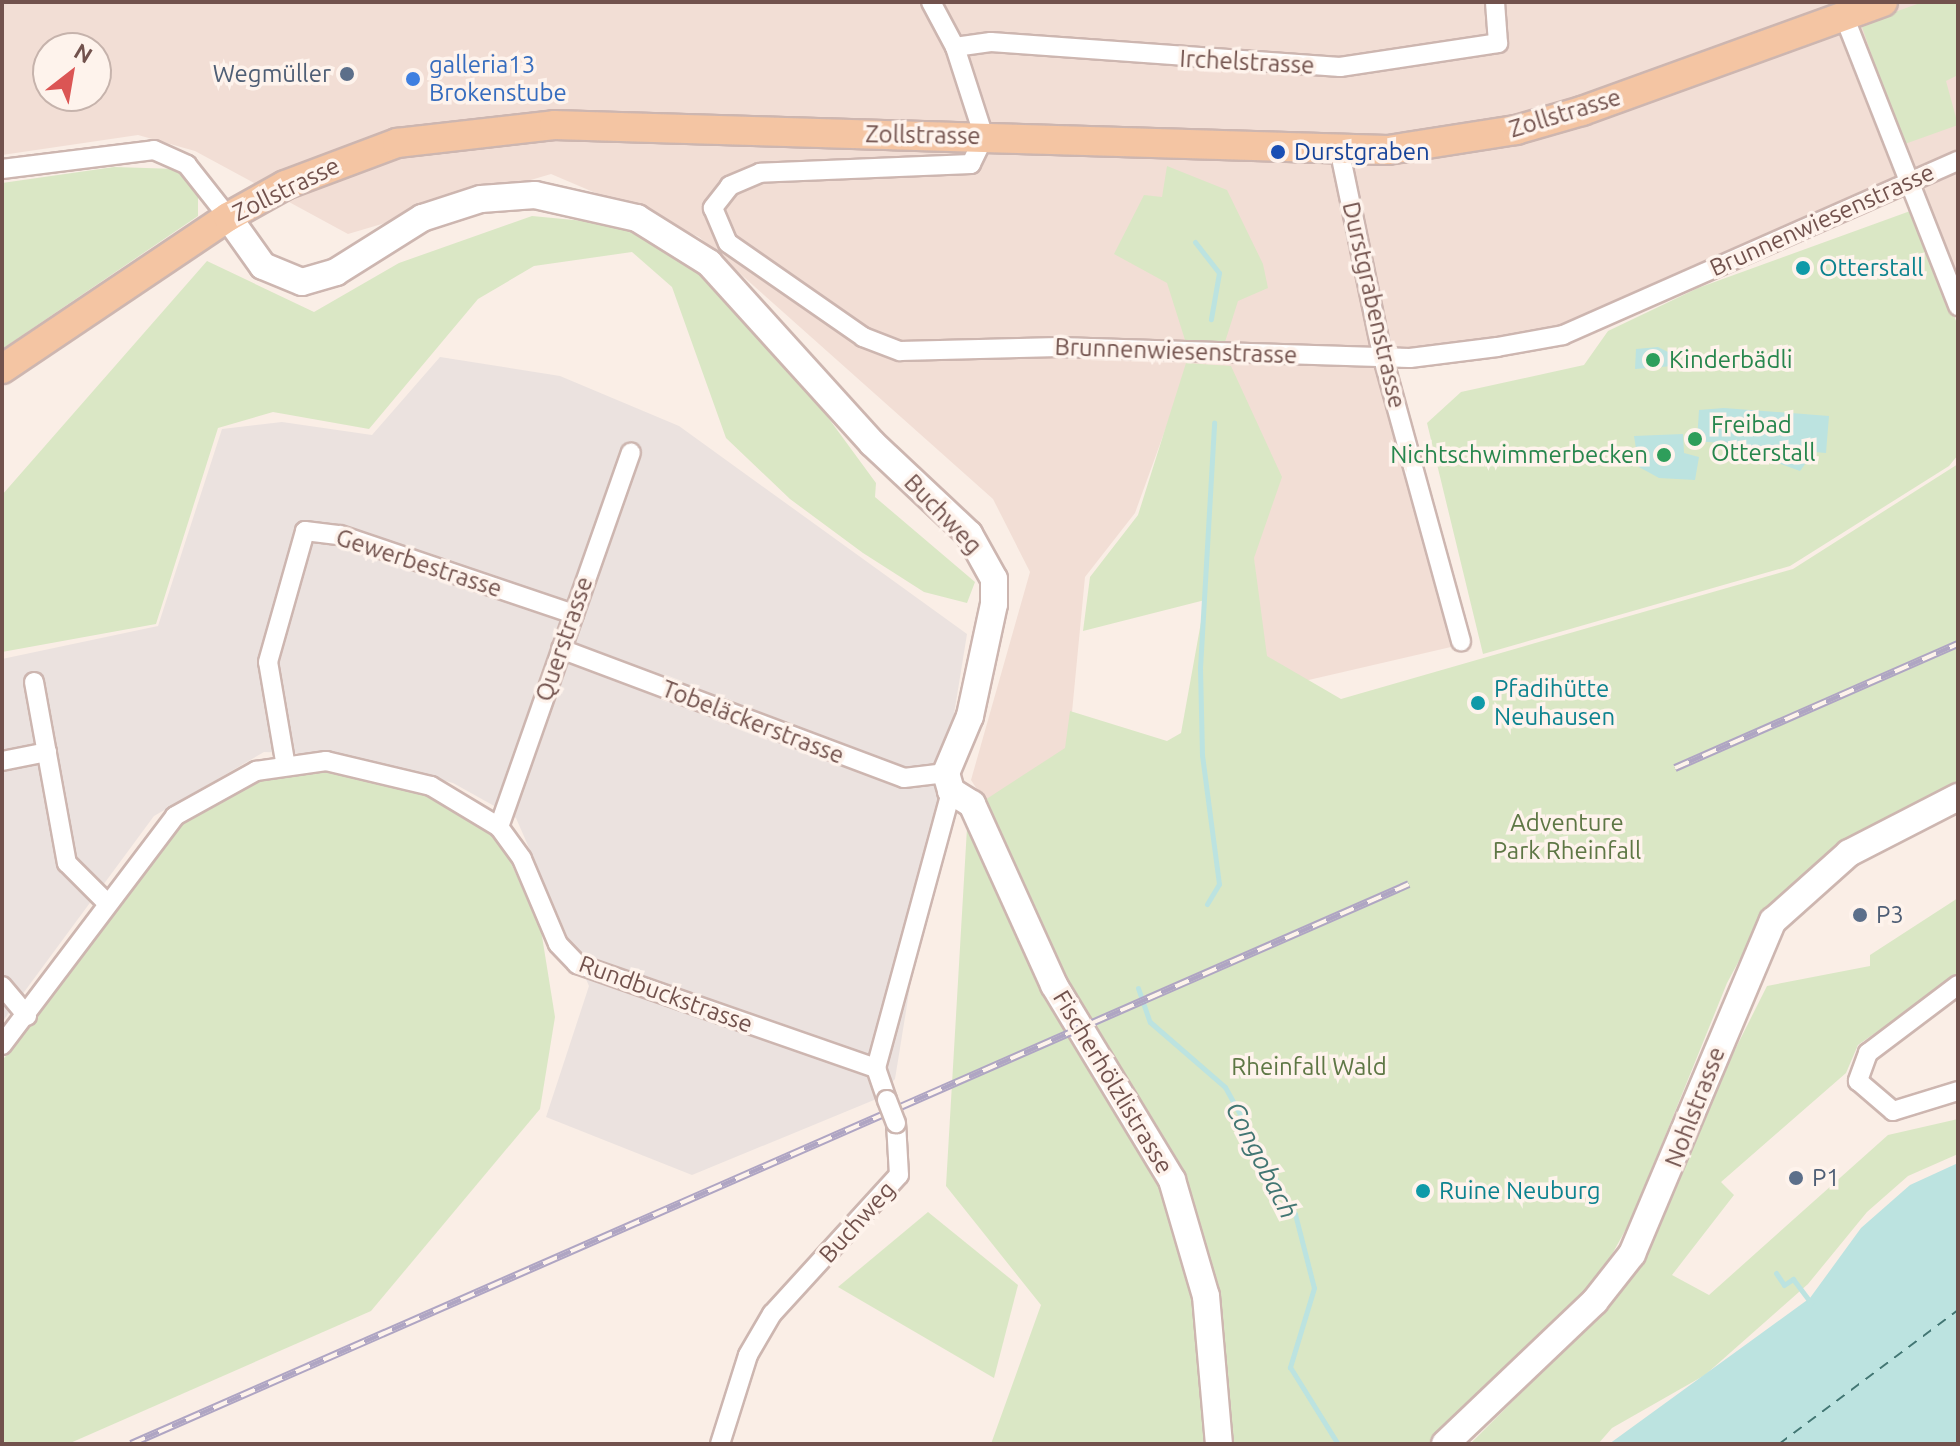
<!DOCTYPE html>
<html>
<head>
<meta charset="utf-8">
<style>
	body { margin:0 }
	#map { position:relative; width:1960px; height:1446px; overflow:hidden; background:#faeee6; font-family:Ubuntu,sans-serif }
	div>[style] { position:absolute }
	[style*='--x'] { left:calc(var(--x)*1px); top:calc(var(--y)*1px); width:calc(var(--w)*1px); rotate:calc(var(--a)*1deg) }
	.residential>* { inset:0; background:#f2ded5 }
	.industrial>* { inset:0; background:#ebe2df }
	.green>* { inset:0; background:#dae7c5 }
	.water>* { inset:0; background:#bce3e0 }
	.stream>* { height:5px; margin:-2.5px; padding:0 2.5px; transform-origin:2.5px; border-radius:2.5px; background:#bce3e0 }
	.ferry>* { height:2px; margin-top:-1px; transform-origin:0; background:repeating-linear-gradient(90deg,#427673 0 10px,transparent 0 18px) }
	.roads { filter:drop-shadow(2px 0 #cdb6b0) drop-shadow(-2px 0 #cdb6b0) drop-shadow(0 2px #cdb6b0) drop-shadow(0 -2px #cdb6b0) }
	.street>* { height:18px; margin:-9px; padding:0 9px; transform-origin:9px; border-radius:9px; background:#fff }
	.secondary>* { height:26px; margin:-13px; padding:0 13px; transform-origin:13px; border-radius:13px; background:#fff }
	.primary>* { height:28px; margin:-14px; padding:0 14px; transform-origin:14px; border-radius:14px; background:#f4c5a3 }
	.rail>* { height:8px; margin-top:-4px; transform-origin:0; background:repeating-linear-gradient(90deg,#fef3ec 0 15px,#afa5c3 0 30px); box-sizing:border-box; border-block:2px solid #afa5c3 }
	.bridges { filter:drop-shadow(2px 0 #cdb6b0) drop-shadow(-2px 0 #cdb6b0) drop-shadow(0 2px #cdb6b0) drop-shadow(0 -2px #cdb6b0) }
	.street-bridge>* { height:18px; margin:-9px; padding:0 9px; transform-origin:9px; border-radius:9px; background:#fff }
	.dots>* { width:22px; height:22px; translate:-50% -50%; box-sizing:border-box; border:4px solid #fef3ec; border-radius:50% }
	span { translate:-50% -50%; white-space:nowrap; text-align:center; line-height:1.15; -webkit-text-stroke:7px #fef3ec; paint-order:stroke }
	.street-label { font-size:24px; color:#72524d }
	.shop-label { font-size:24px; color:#366cbe }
	.left { translate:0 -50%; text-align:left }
	.service-label { font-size:24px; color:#4e5e75 }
	.right { translate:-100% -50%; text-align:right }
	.transit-label { font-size:24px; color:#164399 }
	.culture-label { font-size:24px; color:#0d838f }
	.leisure-label { font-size:24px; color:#27864d }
	.park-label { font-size:24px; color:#5e7745 }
	.water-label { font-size:26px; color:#427673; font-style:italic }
	.frame { position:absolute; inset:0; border:4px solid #72524d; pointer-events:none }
	.north { position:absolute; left:32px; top:32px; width:80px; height:80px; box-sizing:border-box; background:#fef3ec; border:2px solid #c6b3ac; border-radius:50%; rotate:31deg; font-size:22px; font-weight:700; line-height:32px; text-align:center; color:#72524d }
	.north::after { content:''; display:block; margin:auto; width:28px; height:36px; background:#db5554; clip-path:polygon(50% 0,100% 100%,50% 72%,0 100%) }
</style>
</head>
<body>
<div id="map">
	<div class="residential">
		<i style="clip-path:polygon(evenodd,2px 2px,1958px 2px,1958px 302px,1903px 182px,1565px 326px,1372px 359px,1451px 647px,1300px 682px,1265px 665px,1236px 391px,1180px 389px,1135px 513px,1085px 577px,1067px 764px,994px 816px,971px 780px,1030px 572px,993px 499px,699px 237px,551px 174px,348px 234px,195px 151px,138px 135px,2px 155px,2px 2px,48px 48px,96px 48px,96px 96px,48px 96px,48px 48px)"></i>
	</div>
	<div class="industrial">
		<i style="clip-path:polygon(440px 357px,560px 376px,679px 426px,967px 634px,895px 1079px,874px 1100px,692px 1175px,546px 1117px,589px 986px,516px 818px,453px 783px,349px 755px,264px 752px,154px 816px,2px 1022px,2px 659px,158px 626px,222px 429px,282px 422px,372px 435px)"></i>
	</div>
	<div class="green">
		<i style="clip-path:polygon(1923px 2px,1958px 2px,1958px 75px,1946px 81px,1958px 125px,1902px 145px,1861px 24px)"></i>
		<i style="clip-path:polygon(1167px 166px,1227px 190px,1263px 264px,1268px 288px,1238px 301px,1225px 342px,1185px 340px,1167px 283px,1114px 254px,1144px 195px,1162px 197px)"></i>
		<i style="clip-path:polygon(114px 167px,177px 169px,198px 193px,198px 216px,2px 349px,2px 183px)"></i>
		<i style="clip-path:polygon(1913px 210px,1958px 326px,1958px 455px,1949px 466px,1790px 566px,1483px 654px,1427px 423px,1461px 392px,1584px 365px,1608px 331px,1698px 288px)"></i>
		<i style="clip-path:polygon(532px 216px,626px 225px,686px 261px,755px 318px,876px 483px,875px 497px,975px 582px,967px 603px,924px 592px,863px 553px,790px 499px,726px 438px,672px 287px,632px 252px,534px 266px,478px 299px,369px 429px,273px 412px,218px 428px,156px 624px,2px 652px,2px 495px,207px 261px,314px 312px,399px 263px)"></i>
		<i style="clip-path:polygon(1186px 363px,1231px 366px,1282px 477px,1254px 558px,1267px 656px,1341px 699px,1793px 569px,1958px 464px,1958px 785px,1913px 804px,1805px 872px,1762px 918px,1727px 983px,1632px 1218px,1593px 1289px,1427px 1444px,991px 1444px,1041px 1305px,946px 1186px,968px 811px,1065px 748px,1070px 711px,1167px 741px,1181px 733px,1205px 600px,1083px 631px,1090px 577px,1138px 515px)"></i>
		<i style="clip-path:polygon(352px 771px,426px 785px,498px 834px,541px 930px,555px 1017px,540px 1109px,371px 1311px,68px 1444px,2px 1444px,2px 1061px,175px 828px,224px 793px,287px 773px)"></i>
		<i style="clip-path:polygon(1958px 898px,1958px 975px,1858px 1045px,1846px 1073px,1721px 1182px,1734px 1195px,1672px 1275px,1709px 1295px,1888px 1135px,1958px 1119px,1958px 1154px,1908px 1176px,1867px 1212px,1808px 1284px,1705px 1375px,1612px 1428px,1598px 1444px,1470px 1444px,1604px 1310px,1767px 986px,1870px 966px,1870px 955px)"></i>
		<i style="clip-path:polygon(928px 1212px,1018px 1285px,994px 1378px,838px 1287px)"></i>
	</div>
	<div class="water">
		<i style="clip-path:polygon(1658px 347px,1674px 355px,1673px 366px,1635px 369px,1636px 349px)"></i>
		<i style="clip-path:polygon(1724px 408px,1829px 416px,1826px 453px,1814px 452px,1800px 471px,1775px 462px,1776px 448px,1697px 441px,1699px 410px)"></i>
		<i style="clip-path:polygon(1683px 434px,1684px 453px,1699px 457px,1695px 480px,1659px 478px,1639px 467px,1634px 436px)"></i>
		<i style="clip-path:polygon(1958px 1163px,1958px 1444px,1609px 1444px,1810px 1298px,1861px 1228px,1910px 1185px)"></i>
	</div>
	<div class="stream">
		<i style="--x:1195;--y:242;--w:39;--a:52"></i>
		<i style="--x:1219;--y:273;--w:47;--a:99.9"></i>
		<i style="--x:1207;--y:904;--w:23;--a:-59"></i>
		<i style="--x:1219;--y:884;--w:130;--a:-97.5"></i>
		<i style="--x:1202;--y:755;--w:87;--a:-91.3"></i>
		<i style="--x:1200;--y:668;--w:246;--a:-86.7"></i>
		<i style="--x:1138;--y:988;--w:36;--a:71"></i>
		<i style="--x:1150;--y:1022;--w:99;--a:40.9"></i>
		<i style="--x:1225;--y:1087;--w:145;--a:61.1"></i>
		<i style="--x:1295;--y:1214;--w:76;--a:75.6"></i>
		<i style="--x:1314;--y:1288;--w:83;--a:106.9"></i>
		<i style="--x:1290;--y:1367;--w:91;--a:58.1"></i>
		<i style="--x:1776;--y:1273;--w:14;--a:56"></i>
		<i style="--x:1784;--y:1285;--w:11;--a:-34"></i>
		<i style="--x:1793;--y:1279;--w:30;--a:53"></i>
	</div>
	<div class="ferry">
		<i style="--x:1779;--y:1444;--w:224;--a:-36.8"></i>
	</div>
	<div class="roads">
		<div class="street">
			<i style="--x:931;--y:2;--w:51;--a:61.9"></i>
			<i style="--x:955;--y:47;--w:95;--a:72.1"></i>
			<i style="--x:984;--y:137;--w:30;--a:116"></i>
			<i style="--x:971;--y:164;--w:211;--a:177.6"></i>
			<i style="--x:760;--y:173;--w:33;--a:157"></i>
			<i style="--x:730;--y:186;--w:28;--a:128"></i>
			<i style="--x:713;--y:208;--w:38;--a:67"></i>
			<i style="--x:728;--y:243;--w:165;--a:34.8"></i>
			<i style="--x:863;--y:337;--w:40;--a:21"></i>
			<i style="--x:900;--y:351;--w:159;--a:-1.4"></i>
			<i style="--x:1059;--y:347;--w:351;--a:1.8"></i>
			<i style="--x:1410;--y:358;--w:88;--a:-7.2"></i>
			<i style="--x:1497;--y:347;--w:67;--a:-10.3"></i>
			<i style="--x:1563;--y:335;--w:432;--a:-23.8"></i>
			<i style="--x:1844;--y:16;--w:312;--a:68.5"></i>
			<i style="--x:955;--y:47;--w:36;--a:-8"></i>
			<i style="--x:991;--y:42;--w:350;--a:4.1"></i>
			<i style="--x:1340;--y:67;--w:160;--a:-8.6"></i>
			<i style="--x:1498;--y:43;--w:41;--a:-94.2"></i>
			<i style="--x:1340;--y:153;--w:209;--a:78.2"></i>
			<i style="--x:1383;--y:358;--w:294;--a:74.6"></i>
			<i style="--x:2;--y:169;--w:153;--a:-7.1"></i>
			<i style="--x:154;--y:150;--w:36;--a:24"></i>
			<i style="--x:187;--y:165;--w:66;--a:51.7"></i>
			<i style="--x:561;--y:649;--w:366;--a:20.6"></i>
			<i style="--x:904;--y:778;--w:42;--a:-6.8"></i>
			<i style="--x:34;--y:682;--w:184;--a:79.7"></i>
			<i style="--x:67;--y:863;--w:54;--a:45"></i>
			<i style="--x:2;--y:761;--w:46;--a:-11.3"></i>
			<i style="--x:285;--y:761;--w:100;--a:-99.7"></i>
			<i style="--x:268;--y:662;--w:136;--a:-74.2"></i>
			<i style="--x:305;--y:531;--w:35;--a:7"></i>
			<i style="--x:340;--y:535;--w:247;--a:18.7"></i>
			<i style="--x:499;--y:827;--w:397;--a:-70.6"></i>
			<i style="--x:1958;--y:985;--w:113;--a:142.9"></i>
			<i style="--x:1868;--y:1053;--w:30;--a:110"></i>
			<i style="--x:1858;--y:1081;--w:46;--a:40.6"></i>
			<i style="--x:1893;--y:1111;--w:68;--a:-17.1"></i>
			<i style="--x:2;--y:986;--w:39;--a:50"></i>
			<i style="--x:2;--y:1045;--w:287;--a:-52.9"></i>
			<i style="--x:175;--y:816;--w:93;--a:-29.1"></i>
			<i style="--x:256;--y:771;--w:71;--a:-8.1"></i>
			<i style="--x:326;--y:761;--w:108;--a:13.4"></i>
			<i style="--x:431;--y:786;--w:79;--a:31.1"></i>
			<i style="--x:499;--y:827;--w:39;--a:54"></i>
			<i style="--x:522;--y:859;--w:92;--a:67"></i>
			<i style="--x:558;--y:944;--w:28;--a:46"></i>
			<i style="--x:577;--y:964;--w:317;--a:19.2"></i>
			<i style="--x:887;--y:1100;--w:34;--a:-109"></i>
			<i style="--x:876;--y:1068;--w:287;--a:-74.8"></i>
			<i style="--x:720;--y:1444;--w:93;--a:-72.5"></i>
			<i style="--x:748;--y:1355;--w:48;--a:-59.7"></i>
			<i style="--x:772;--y:1314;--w:188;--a:-47.6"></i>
			<i style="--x:899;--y:1175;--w:52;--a:-93.3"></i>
		</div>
		<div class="secondary">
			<i style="--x:228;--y:217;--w:60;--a:54.5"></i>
			<i style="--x:263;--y:266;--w:42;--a:22.3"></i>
			<i style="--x:302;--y:282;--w:35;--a:-16"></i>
			<i style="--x:336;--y:272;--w:102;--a:-32.1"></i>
			<i style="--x:422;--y:218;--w:62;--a:-17.9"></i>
			<i style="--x:481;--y:199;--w:54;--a:-4.2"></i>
			<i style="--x:535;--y:195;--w:105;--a:12.7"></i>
			<i style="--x:637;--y:218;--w:85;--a:32"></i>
			<i style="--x:709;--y:263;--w:243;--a:47.8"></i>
			<i style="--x:872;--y:443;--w:133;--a:43.2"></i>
			<i style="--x:969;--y:534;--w:51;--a:60.9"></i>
			<i style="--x:994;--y:579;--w:25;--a:90"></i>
			<i style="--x:994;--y:604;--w:115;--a:102.1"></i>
			<i style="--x:970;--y:716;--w:62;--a:112.8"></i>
			<i style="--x:946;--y:773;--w:19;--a:74"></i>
			<i style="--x:951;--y:791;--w:25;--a:32"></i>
			<i style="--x:972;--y:804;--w:199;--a:65.6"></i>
			<i style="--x:1054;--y:985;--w:228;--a:58.8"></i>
			<i style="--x:1172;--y:1180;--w:121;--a:73.7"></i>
			<i style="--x:1206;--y:1296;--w:149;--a:85"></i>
			<i style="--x:1445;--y:1444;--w:207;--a:-43.6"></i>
			<i style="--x:1595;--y:1301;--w:60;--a:-51.8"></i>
			<i style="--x:1632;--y:1254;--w:362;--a:-67.1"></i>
			<i style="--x:1773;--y:921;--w:102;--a:-41.8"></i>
			<i style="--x:1849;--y:853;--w:123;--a:-27.2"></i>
		</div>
		<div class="primary">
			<i style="--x:2;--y:369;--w:272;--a:-33.9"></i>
			<i style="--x:228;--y:217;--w:65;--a:-29.3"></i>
			<i style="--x:285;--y:185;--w:120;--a:-20.6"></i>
			<i style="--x:397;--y:143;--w:158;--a:-6.5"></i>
			<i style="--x:554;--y:125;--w:834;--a:1.72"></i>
			<i style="--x:1388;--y:150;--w:130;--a:-8.9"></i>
			<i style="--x:1516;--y:130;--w:69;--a:-16.1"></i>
			<i style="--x:1582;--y:111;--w:320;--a:-19.9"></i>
		</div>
	</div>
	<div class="rail">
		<i style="--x:1675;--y:768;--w:309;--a:-23.7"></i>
		<i style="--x:131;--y:1444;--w:1395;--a:-23.66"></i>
	</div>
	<div class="bridges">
		<div class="street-bridge">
			<i style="--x:887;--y:1100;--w:25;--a:69"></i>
		</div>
	</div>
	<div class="dots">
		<i style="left:347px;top:74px;background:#5c6f8a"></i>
		<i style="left:413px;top:79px;background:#3f7fe0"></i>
		<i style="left:1278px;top:152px;background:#1a4fb4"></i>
		<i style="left:1803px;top:268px;background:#0f9aa8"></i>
		<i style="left:1653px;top:360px;background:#2e9e5b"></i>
		<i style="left:1695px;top:439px;background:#2e9e5b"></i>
		<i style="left:1664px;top:455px;background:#2e9e5b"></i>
		<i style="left:1478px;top:703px;background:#0f9aa8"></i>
		<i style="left:1860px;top:915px;background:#5c6f8a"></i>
		<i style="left:1796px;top:1178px;background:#5c6f8a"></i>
		<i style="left:1423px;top:1191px;background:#0f9aa8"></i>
	</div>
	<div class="street-label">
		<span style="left:1247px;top:62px;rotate:3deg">Irchelstrasse</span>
		<span style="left:1565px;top:113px;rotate:-17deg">Zollstrasse</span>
		<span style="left:923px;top:135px;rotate:1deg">Zollstrasse</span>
		<span style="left:286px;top:189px;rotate:-26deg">Zollstrasse</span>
		<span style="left:1822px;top:220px;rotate:-24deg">Brunnenwiesenstrasse</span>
		<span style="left:1374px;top:305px;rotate:77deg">Durstgrabenstrasse</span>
		<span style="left:1176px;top:351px;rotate:2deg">Brunnenwiesenstrasse</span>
		<span style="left:943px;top:514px;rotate:46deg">Buchweg</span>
		<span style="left:419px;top:563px;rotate:18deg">Gewerbestrasse</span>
		<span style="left:564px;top:639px;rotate:-71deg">Querstrasse</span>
		<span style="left:753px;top:722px;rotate:21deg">Tobeläckerstrasse</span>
		<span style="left:666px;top:994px;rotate:20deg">Rundbuckstrasse</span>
		<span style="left:1113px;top:1082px;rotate:59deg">Fischerhölzlistrasse</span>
		<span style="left:1695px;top:1107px;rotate:-69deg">Nohlstrasse</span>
		<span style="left:857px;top:1222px;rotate:-48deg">Buchweg</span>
	</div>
	<div class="shop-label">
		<span class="left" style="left:429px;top:79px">galleria13<br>Brokenstube</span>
	</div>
	<div class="service-label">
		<span class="right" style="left:331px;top:74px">Wegmüller</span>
		<span class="left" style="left:1876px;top:915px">P3</span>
		<span class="left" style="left:1812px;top:1178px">P1</span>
	</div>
	<div class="transit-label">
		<span class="left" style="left:1294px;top:152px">Durstgraben</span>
	</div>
	<div class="culture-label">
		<span class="left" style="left:1819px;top:268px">Otterstall</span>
		<span class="left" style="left:1494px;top:703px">Pfadihütte<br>Neuhausen</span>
		<span class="left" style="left:1439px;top:1191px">Ruine Neuburg</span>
	</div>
	<div class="leisure-label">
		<span class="left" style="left:1669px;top:360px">Kinderbädli</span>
		<span class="left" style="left:1711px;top:439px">Freibad<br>Otterstall</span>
		<span class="right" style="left:1648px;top:455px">Nichtschwimmerbecken</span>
	</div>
	<div class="park-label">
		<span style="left:1567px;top:837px">Adventure<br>Park Rheinfall</span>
		<span style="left:1309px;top:1067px">Rheinfall Wald</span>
	</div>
	<div class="water-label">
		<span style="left:1262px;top:1160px;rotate:63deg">Congobach</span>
	</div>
	<div class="frame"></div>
	<div class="north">N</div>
</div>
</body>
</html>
